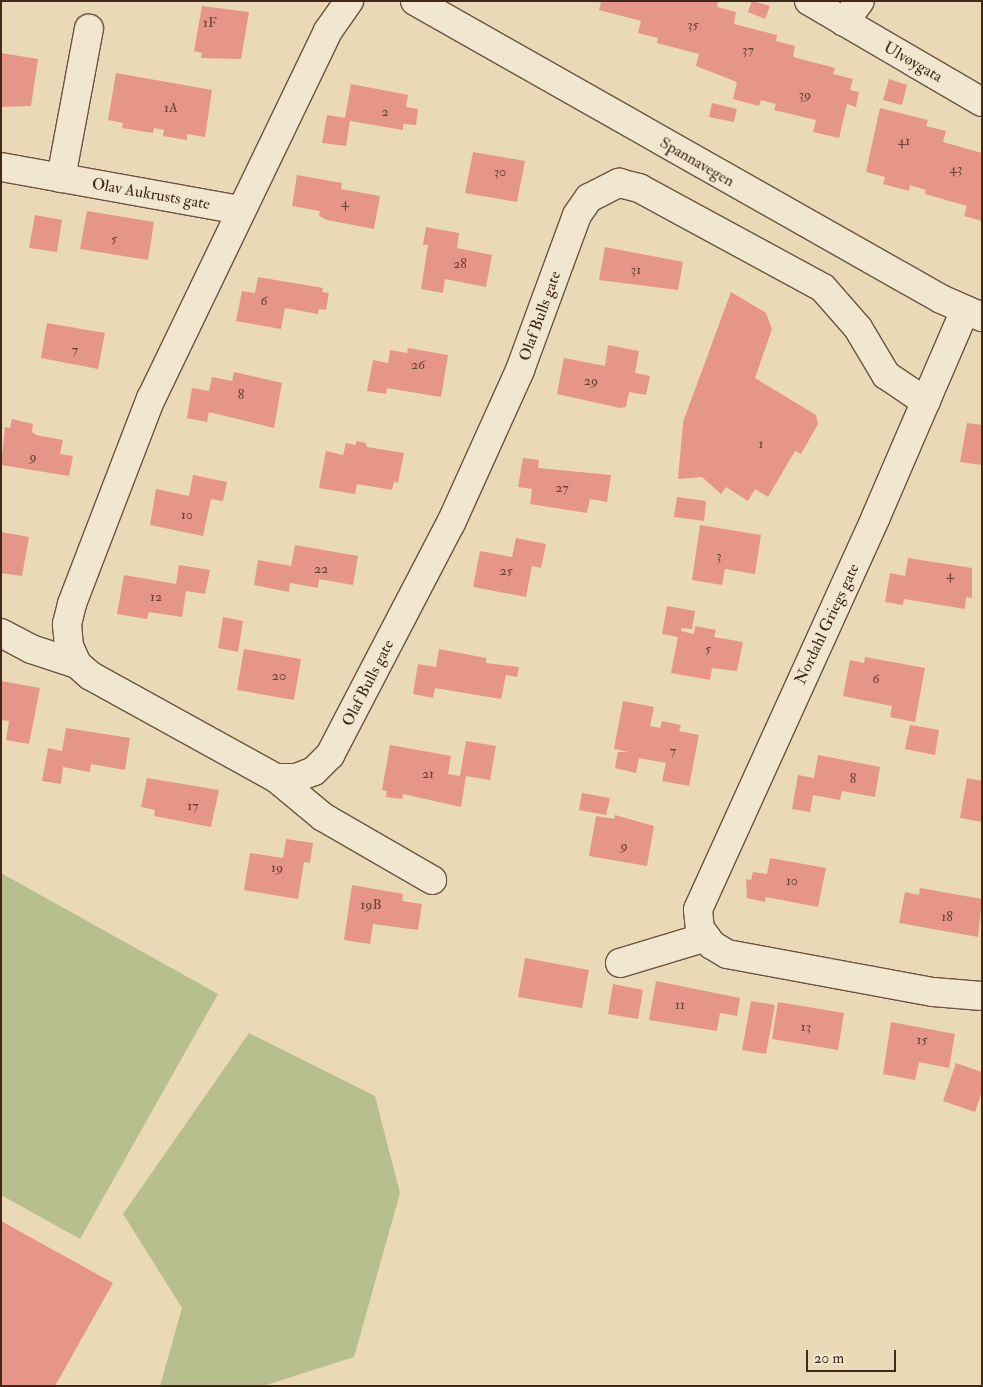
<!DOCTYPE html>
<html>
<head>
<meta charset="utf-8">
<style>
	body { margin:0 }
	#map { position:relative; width:983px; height:1387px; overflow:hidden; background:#ead9b7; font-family:"IM FELL Double Pica",serif }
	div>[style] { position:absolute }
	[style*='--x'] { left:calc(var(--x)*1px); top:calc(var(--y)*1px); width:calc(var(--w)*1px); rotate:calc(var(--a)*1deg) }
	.green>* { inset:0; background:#b7bf8e }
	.building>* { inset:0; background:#e69589 }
	.roads { filter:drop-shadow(1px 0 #6c5440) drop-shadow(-1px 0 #6c5440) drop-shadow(0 1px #6c5440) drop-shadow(0 -1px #6c5440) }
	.street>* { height:28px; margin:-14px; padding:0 14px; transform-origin:14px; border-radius:14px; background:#f1e6d0 }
	.secondary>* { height:28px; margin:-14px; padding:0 14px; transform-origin:14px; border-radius:14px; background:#f1e6d0 }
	span { translate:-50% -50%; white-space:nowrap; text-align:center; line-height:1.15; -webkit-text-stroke:4px #f1e6d0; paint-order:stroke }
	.number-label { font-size:14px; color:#6b4335 }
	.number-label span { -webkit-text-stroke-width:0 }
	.street-label { font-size:16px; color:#422819 }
	.frame { position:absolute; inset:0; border:2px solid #422819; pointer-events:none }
	.scale { position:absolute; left:806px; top:1350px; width:90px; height:22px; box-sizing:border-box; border:2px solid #422819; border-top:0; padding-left:6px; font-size:15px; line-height:18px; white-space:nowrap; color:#422819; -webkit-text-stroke:4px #f1e6d0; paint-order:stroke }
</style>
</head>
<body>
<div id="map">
	<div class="green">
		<i style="clip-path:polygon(1px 873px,218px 994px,80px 1239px,1px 1195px)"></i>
		<i style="clip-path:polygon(249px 1033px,375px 1096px,400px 1193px,354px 1357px,263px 1386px,160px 1386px,182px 1308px,123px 1214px)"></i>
	</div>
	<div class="building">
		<i style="clip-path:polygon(601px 1px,718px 2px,717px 7px,736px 12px,734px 24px,777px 35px,776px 41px,795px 46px,793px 57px,835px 68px,833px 74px,853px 79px,850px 90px,859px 92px,856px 107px,847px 104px,839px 138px,813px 132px,816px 120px,774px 110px,776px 104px,761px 100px,759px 106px,733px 99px,737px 82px,696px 66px,699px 54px,657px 43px,658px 38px,638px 33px,641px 21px,599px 10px)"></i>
		<i style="clip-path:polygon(752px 1px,770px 6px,765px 19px,748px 12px)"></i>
		<i style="clip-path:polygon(202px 6px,249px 12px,241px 59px,201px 58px,202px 53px,194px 51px)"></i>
		<i style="clip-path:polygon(1px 53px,38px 59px,31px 106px,1px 107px)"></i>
		<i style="clip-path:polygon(116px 73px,212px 90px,205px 137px,187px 134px,187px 140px,163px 136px,164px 130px,154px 128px,153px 133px,122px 128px,123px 123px,108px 120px)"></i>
		<i style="clip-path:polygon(889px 79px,907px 85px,902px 105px,883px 100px)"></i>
		<i style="clip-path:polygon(351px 84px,408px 95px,406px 107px,418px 109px,416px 125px,403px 124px,403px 130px,350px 121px,346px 146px,322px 143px,327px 115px,345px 118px)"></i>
		<i style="clip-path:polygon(712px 103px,737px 109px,734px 122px,709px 117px)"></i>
		<i style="clip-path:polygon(880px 108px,928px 120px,926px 126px,946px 131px,943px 142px,982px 153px,982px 221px,964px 216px,967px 206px,925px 194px,926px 190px,910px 185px,909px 191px,883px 184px,885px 177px,866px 172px)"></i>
		<i style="clip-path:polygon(473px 152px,525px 161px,517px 202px,465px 193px)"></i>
		<i style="clip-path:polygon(297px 175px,342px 183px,341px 189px,380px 196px,374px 229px,327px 220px,319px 216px,320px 211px,292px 206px)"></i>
		<i style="clip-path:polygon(87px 211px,154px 222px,148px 260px,80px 249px)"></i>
		<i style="clip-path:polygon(35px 215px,62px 220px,57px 252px,29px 248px)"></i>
		<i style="clip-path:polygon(426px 227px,459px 233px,457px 248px,492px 255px,486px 287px,445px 279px,443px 293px,421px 289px,428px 245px,423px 245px)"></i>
		<i style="clip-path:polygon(605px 247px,683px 262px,678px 290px,599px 280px)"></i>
		<i style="clip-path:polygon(258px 277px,323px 288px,322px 292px,329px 293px,326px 310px,319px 309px,318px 314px,285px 308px,281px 329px,236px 321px,242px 291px,255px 293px)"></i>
		<i style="clip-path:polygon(731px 292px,766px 313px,772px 329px,755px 378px,816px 415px,818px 424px,801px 454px,795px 451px,768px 497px,755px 489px,748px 501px,726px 487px,721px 494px,702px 477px,678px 479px,683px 422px)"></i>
		<i style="clip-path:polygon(47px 323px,105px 333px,98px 369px,41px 358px)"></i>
		<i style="clip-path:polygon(608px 345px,639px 351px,635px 373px,650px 376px,646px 395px,629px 392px,626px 407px,620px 408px,557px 394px,564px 358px,605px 366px)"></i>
		<i style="clip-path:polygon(408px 348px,448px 355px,441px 397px,387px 388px,386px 394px,367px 391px,373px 360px,388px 363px,390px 350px,407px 353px)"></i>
		<i style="clip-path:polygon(234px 372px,282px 383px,274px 428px,209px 412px,207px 422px,187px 418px,192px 388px,209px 391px,212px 377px,232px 381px)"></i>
		<i style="clip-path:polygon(12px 419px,33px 424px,32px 432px,36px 435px,63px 440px,60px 454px,73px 456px,69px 476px,1px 465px,5px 427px,10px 428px)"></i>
		<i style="clip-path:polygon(967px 423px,982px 425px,982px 465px,960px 462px)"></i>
		<i style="clip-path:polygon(356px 441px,366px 443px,367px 447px,404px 453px,398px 483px,394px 482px,392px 490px,357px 484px,355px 494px,319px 488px,326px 451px,343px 455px,346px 443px,356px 445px)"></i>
		<i style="clip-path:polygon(523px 458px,539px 460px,538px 468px,611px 475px,607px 502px,590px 499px,587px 513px,530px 504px,532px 489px,518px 487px)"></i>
		<i style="clip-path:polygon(193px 475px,227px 482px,223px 501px,211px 499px,203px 536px,150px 525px,156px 489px,189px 496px)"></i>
		<i style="clip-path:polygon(677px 497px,706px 501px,704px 521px,674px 517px)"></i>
		<i style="clip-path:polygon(700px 525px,761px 535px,755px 574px,725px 569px,722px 585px,692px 580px)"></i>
		<i style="clip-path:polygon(1px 532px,29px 537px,22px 576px,1px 573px)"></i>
		<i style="clip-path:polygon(516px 538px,546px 544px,541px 568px,532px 566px,526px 597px,473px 587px,480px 551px,512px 557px)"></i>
		<i style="clip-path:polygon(295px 545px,358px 556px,353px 585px,319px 579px,318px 588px,290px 583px,289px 592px,254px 585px,258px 560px,291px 566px)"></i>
		<i style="clip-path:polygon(908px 558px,972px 568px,972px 598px,966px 597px,965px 609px,904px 599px,903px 605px,885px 602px,890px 573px,905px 576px)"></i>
		<i style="clip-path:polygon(179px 565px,210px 570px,205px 594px,186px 591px,182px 617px,149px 612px,147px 619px,117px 614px,124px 575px,176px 584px)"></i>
		<i style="clip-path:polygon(667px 606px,695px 611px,692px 629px,681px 628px,681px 631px,694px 634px,695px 626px,716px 630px,714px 637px,743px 642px,737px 671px,712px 668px,710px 680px,671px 673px,678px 637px,662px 634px)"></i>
		<i style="clip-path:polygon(223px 617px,243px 621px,238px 652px,218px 648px)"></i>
		<i style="clip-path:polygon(244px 649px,301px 659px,294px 700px,237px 690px)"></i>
		<i style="clip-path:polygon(439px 649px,486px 658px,486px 663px,519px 667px,517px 677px,506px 675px,501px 699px,435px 688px,433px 698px,413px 694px,418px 664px,436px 667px)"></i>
		<i style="clip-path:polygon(865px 657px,925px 668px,915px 722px,890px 717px,892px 706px,843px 696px,850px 660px,864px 663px)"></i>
		<i style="clip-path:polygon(1px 681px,40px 688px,29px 744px,6px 740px,9px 721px,1px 720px)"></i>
		<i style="clip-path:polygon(623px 701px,654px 707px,650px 726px,660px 728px,662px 721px,681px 725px,679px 731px,699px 735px,689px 786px,662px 781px,666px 763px,639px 758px,636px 773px,615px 768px,618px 752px,629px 752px,614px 749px)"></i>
		<i style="clip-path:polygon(910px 725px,939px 730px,935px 755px,905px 749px)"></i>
		<i style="clip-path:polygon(66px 728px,130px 738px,125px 770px,91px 764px,90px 772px,63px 767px,61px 784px,42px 781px,48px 748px,62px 751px)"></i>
		<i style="clip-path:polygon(466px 741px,496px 746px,490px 780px,466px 776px,461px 807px,403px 794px,402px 799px,386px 797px,387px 791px,382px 790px,390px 745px,451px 756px,448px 774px,460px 776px)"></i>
		<i style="clip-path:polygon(818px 755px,880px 767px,875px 797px,842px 791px,840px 800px,813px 795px,810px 812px,792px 809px,798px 775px,814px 778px)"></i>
		<i style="clip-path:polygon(147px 778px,219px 790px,211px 827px,154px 816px,155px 810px,141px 807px)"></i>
		<i style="clip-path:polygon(967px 778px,982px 781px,982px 822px,960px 818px)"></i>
		<i style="clip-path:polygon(582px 793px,610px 798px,606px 815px,579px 810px)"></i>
		<i style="clip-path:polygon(615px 815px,654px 826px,647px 866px,589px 856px,596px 816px,614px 819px)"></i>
		<i style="clip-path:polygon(286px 839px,313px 843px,310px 863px,304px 862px,298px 899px,244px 890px,250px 853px,283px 858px)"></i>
		<i style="clip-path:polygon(770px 858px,826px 868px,818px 907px,766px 897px,765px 902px,747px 898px,746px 879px,751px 880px,753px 872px,767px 874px)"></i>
		<i style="clip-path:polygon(352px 885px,403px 894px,402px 901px,422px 904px,418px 930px,373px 924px,370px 944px,344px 940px)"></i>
		<i style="clip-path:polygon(920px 888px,982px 899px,978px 937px,899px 923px,905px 892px,919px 895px)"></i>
		<i style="clip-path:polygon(525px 958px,589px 970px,582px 1008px,518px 997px)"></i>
		<i style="clip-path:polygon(656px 981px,740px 998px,737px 1016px,720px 1013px,717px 1031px,649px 1020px)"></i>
		<i style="clip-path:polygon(613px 984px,643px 990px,638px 1019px,608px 1014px)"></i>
		<i style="clip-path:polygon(751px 1001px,775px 1005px,766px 1054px,742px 1050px)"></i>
		<i style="clip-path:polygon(778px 1002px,844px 1013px,838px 1050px,772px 1039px)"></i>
		<i style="clip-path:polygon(891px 1022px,955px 1034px,949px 1068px,919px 1062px,915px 1080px,883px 1074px)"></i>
		<i style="clip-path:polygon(956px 1063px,982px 1072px,982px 1091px,975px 1112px,943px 1101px)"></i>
		<i style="clip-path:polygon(1px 1221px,113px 1283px,55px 1386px,1px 1386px)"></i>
	</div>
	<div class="roads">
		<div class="street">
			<i style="--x:349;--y:1;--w:37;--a:125"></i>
			<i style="--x:328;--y:31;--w:407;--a:115.7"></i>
			<i style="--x:151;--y:398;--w:221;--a:111"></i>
			<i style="--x:72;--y:604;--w:21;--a:104"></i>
			<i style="--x:67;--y:624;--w:22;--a:85"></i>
			<i style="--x:69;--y:646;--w:20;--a:66"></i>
			<i style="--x:77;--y:664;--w:18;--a:41"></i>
			<i style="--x:91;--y:676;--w:211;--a:28.9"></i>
			<i style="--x:276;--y:778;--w:20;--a:0"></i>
			<i style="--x:296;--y:778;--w:19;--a:-21"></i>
			<i style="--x:314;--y:771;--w:23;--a:-45"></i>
			<i style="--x:330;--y:755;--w:262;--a:-62.5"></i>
			<i style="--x:451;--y:523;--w:168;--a:-65.7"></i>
			<i style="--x:520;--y:370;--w:165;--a:-69.8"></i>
			<i style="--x:577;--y:215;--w:21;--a:-55"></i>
			<i style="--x:589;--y:198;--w:34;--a:-27"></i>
			<i style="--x:619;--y:183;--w:21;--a:14"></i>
			<i style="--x:639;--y:188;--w:209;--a:28.5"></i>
			<i style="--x:823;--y:288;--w:53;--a:48.8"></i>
			<i style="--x:858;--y:328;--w:55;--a:59.2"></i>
			<i style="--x:886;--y:375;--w:48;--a:34"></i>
			<i style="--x:809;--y:1;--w:200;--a:30.3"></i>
			<i style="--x:844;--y:22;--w:26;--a:-53"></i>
			<i style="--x:1;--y:167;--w:244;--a:10.2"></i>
			<i style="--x:61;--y:178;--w:152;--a:-79.4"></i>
			<i style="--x:965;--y:310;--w:225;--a:113.3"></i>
			<i style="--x:876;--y:517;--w:431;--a:114.4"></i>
			<i style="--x:698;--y:910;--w:19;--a:84"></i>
			<i style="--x:700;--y:929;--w:20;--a:53"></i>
			<i style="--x:712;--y:945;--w:17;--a:31"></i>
			<i style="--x:727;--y:954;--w:209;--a:10.5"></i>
			<i style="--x:933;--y:992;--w:49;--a:4.7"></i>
			<i style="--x:1;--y:633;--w:34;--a:28"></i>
			<i style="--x:31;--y:649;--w:48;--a:18.1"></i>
			<i style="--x:276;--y:778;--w:61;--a:39.7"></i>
			<i style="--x:323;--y:817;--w:126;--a:30"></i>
			<i style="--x:620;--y:963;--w:90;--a:-16.8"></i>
		</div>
		<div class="secondary">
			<i style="--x:415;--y:1;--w:605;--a:29.53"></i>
			<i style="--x:941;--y:299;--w:45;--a:23.7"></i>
		</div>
	</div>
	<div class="number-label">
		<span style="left:210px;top:23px">1F</span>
		<span style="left:693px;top:25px">35</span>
		<span style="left:748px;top:50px">37</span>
		<span style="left:805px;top:95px">39</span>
		<span style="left:171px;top:108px">1A</span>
		<span style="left:385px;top:112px">2</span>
		<span style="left:904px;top:141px">41</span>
		<span style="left:956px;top:169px">43</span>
		<span style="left:500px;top:172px">30</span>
		<span style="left:345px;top:203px">4</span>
		<span style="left:114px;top:239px">5</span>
		<span style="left:460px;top:264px">28</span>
		<span style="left:636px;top:270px">31</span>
		<span style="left:264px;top:301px">6</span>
		<span style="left:75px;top:350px">7</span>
		<span style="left:418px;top:365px">26</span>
		<span style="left:591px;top:381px">29</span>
		<span style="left:241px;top:395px">8</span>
		<span style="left:761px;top:444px">1</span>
		<span style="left:33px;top:457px">9</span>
		<span style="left:562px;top:488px">27</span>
		<span style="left:187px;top:515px">10</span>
		<span style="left:719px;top:556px">3</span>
		<span style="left:321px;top:569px">22</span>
		<span style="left:506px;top:571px">25</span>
		<span style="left:950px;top:575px">4</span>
		<span style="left:156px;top:597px">12</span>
		<span style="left:708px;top:649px">5</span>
		<span style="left:279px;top:676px">20</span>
		<span style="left:876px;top:679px">6</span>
		<span style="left:673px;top:751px">7</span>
		<span style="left:428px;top:774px">21</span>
		<span style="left:853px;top:779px">8</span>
		<span style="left:193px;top:806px">17</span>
		<span style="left:624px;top:846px">9</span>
		<span style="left:277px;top:868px">19</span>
		<span style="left:792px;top:881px">10</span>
		<span style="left:371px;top:905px">19B</span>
		<span style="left:947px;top:917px">18</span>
		<span style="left:680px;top:1005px">11</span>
		<span style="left:806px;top:1027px">13</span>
		<span style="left:922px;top:1040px">15</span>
	</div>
	<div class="street-label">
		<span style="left:913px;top:62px;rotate:30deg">Ulvøygata</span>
		<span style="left:697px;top:162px;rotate:30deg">Spannavegen</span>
		<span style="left:151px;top:194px;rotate:10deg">Olav Aukrusts gate</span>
		<span style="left:540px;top:316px;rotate:-70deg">Olaf Bulls gate</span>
		<span style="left:827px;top:624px;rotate:-65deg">Nordahl Griegs gate</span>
		<span style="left:368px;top:683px;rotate:-63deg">Olaf Bulls gate</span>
	</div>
	<div class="frame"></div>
	<div class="scale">20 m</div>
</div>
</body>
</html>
